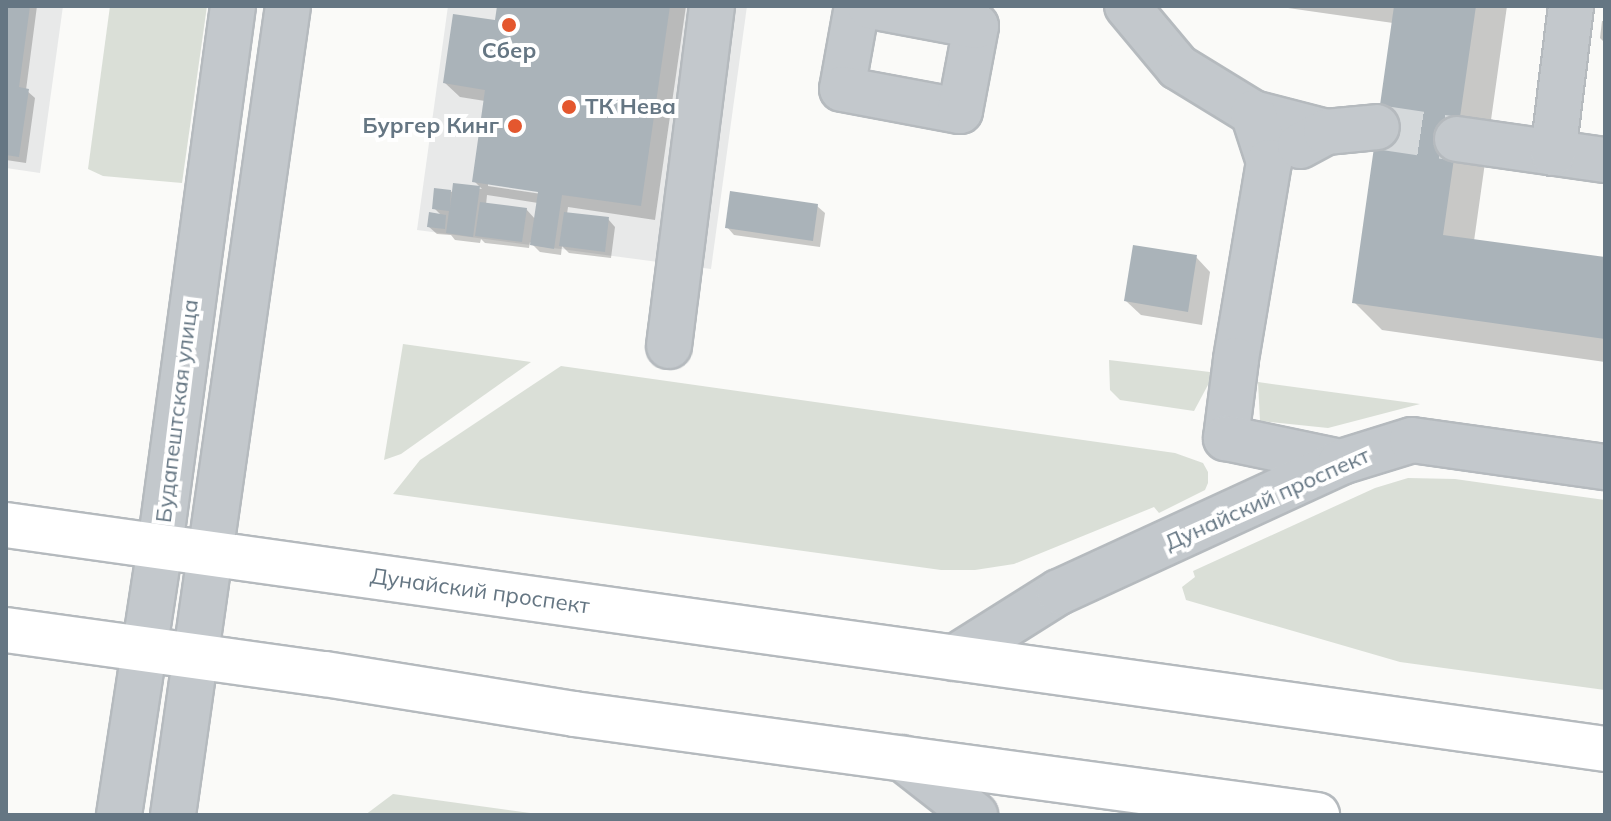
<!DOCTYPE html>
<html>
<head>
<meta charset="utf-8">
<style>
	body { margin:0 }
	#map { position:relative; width:1611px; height:821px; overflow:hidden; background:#fafaf8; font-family:Mulish,sans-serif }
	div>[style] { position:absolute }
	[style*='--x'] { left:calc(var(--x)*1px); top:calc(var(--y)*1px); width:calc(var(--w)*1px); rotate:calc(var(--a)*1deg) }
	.built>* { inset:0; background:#e8e9e9 }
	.green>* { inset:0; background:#dadfd7 }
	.shadow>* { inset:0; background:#0003 }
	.building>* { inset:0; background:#aab3b9 }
	.minor-tunnel>* { height:44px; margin-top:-22px; transform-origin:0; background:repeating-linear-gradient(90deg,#d5d9db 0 44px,transparent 0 66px) }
	.roads { filter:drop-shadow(2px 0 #b5babe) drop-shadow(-2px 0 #b5babe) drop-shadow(0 2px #b5babe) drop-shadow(0 -2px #b5babe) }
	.minor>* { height:44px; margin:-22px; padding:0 22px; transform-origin:22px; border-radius:22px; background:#c3c8cc }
	.major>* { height:44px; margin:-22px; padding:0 22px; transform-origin:22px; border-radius:22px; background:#fff }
	.dots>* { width:22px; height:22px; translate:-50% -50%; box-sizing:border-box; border:4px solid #fff; border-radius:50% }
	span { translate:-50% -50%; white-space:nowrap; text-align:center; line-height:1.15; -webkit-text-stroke:8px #fff; paint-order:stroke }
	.poi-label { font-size:22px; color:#657683; font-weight:700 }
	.left { translate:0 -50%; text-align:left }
	.right { translate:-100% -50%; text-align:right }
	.street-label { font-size:22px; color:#657683 }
	.frame { position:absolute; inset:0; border:8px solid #657683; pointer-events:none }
</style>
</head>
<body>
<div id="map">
	<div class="built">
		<i style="clip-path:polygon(6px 6px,63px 6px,40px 173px,6px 168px)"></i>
		<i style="clip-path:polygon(448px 6px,747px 6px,711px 269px,417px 230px)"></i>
	</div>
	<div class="green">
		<i style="clip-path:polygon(110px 6px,207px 6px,182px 183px,103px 176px,88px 169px)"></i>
		<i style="clip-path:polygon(403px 344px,531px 362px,401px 454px,384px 460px)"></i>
		<i style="clip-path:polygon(1109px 360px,1210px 372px,1209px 383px,1194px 411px,1120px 400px,1110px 390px)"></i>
		<i style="clip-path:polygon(561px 366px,1175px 453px,1203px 463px,1208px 472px,1208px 483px,1205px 490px,1159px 513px,1154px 507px,1014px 564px,975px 570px,941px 570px,393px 494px,420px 460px)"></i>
		<i style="clip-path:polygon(1258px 382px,1420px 404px,1328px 428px,1260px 421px)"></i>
		<i style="clip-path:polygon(1408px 478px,1455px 479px,1605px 500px,1605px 690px,1400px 662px,1186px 600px,1182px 587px,1195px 577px,1193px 571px,1375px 488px)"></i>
		<i style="clip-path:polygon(393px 794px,545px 815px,365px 815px)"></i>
	</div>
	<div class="shadow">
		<i style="clip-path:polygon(6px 6px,37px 6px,26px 90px,35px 98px,26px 163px,6px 160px)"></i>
		<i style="clip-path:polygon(evenodd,499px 6px,686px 6px,655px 220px,568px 207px,567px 214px,608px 219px,615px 227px,611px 258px,569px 253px,562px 246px,561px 255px,540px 252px,530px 242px,529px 248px,485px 243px,481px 239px,480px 243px,455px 240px,451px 235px,437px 234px,429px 227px,442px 216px,434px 208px,436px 190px,454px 192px,455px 185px,482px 189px,474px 181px,485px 101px,460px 97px,445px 83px,497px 22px,499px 6px,488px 182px,556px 192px,555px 196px,488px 186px,488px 182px,499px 6px,487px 195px,538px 203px,536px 220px,526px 209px,486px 205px,487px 195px)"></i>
		<i style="clip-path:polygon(1274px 6px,1507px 6px,1474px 241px,1605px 260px,1605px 362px,1382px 330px,1354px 302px,1393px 23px)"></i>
		<i style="clip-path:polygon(1602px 21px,1605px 21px,1605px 43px,1600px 38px)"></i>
		<i style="clip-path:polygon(817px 206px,825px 213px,820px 247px,734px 235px,727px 227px)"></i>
		<i style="clip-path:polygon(1196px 257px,1210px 272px,1202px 325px,1141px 315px,1126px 301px)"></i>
	</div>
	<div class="building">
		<i style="clip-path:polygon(6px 6px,30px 6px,19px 87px,29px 89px,19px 157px,6px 155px)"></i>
		<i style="clip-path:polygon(497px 6px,670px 6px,641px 206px,562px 195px,554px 249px,530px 245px,538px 192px,472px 182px,485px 90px,443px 83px,453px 14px,495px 20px)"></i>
		<i style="clip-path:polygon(1394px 6px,1476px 6px,1443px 235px,1605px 257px,1605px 339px,1352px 303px)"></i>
		<i style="clip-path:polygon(453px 183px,480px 186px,473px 237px,446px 233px,449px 211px,432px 209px,434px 188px,451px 190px,450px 208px)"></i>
		<i style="clip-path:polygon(730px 191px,818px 204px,813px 241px,725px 228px)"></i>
		<i style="clip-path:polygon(480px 202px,527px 208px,522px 242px,475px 236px)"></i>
		<i style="clip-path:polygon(429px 212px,446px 215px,445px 229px,427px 227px)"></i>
		<i style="clip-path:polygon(564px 212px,609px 217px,605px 252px,559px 246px)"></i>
		<i style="clip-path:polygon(1133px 245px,1197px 255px,1188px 312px,1124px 301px)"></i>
	</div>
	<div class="minor-tunnel">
		<i style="--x:1377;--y:127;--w:81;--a:8.5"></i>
	</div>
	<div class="roads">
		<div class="minor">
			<i style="--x:857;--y:6;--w:84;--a:100.2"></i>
			<i style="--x:842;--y:89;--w:120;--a:10.6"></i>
			<i style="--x:960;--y:111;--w:86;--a:-79.3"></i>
			<i style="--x:976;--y:26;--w:108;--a:-169.3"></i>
			<i style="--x:1127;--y:6;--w:80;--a:50.1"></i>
			<i style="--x:1178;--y:67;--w:88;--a:31.5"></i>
			<i style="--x:1253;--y:113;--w:75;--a:14.6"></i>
			<i style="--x:1253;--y:113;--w:52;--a:71.9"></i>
			<i style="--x:1269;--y:162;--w:201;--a:99.5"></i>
			<i style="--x:1236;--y:360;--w:79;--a:97.3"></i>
			<i style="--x:1226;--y:438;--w:117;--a:11.8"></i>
			<i style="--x:1457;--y:139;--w:149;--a:8.1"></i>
			<i style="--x:1300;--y:146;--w:30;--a:-28"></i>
			<i style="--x:1326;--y:132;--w:51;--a:-5.6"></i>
			<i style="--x:1553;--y:153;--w:148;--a:-83"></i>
			<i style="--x:669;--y:346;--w:343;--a:-82.8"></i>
			<i style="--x:954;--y:658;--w:124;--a:-32.2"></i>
			<i style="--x:1059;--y:592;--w:311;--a:-24.7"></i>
			<i style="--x:1341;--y:462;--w:74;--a:-17.2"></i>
			<i style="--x:1412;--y:440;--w:195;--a:8"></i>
			<i style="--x:902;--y:758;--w:93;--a:38"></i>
			<i style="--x:119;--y:815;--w:272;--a:-81.3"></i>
			<i style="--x:160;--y:546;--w:545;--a:-82.3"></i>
			<i style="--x:173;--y:815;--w:817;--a:-81.91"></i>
		</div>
		<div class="major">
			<i style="--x:6;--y:525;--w:1615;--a:7.97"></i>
			<i style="--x:6;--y:630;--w:322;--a:7.9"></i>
			<i style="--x:325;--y:674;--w:252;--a:9.1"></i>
			<i style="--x:574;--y:714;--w:750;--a:7.74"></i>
		</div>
	</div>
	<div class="dots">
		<i style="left:509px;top:25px;background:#e4572e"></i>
		<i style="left:569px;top:107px;background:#e4572e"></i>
		<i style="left:515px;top:126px;background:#e4572e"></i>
	</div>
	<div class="poi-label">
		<span style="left:509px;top:51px">Сбер</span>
		<span class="left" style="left:585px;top:107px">ТК Нева</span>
		<span class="right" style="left:499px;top:126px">Бургер Кинг</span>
	</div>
	<div class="street-label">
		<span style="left:177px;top:411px;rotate:-83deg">Будапештская улица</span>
		<span style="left:1267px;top:499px;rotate:-24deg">Дунайский проспект</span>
		<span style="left:480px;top:591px;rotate:8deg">Дунайский проспект</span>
	</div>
	<div class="frame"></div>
</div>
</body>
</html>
